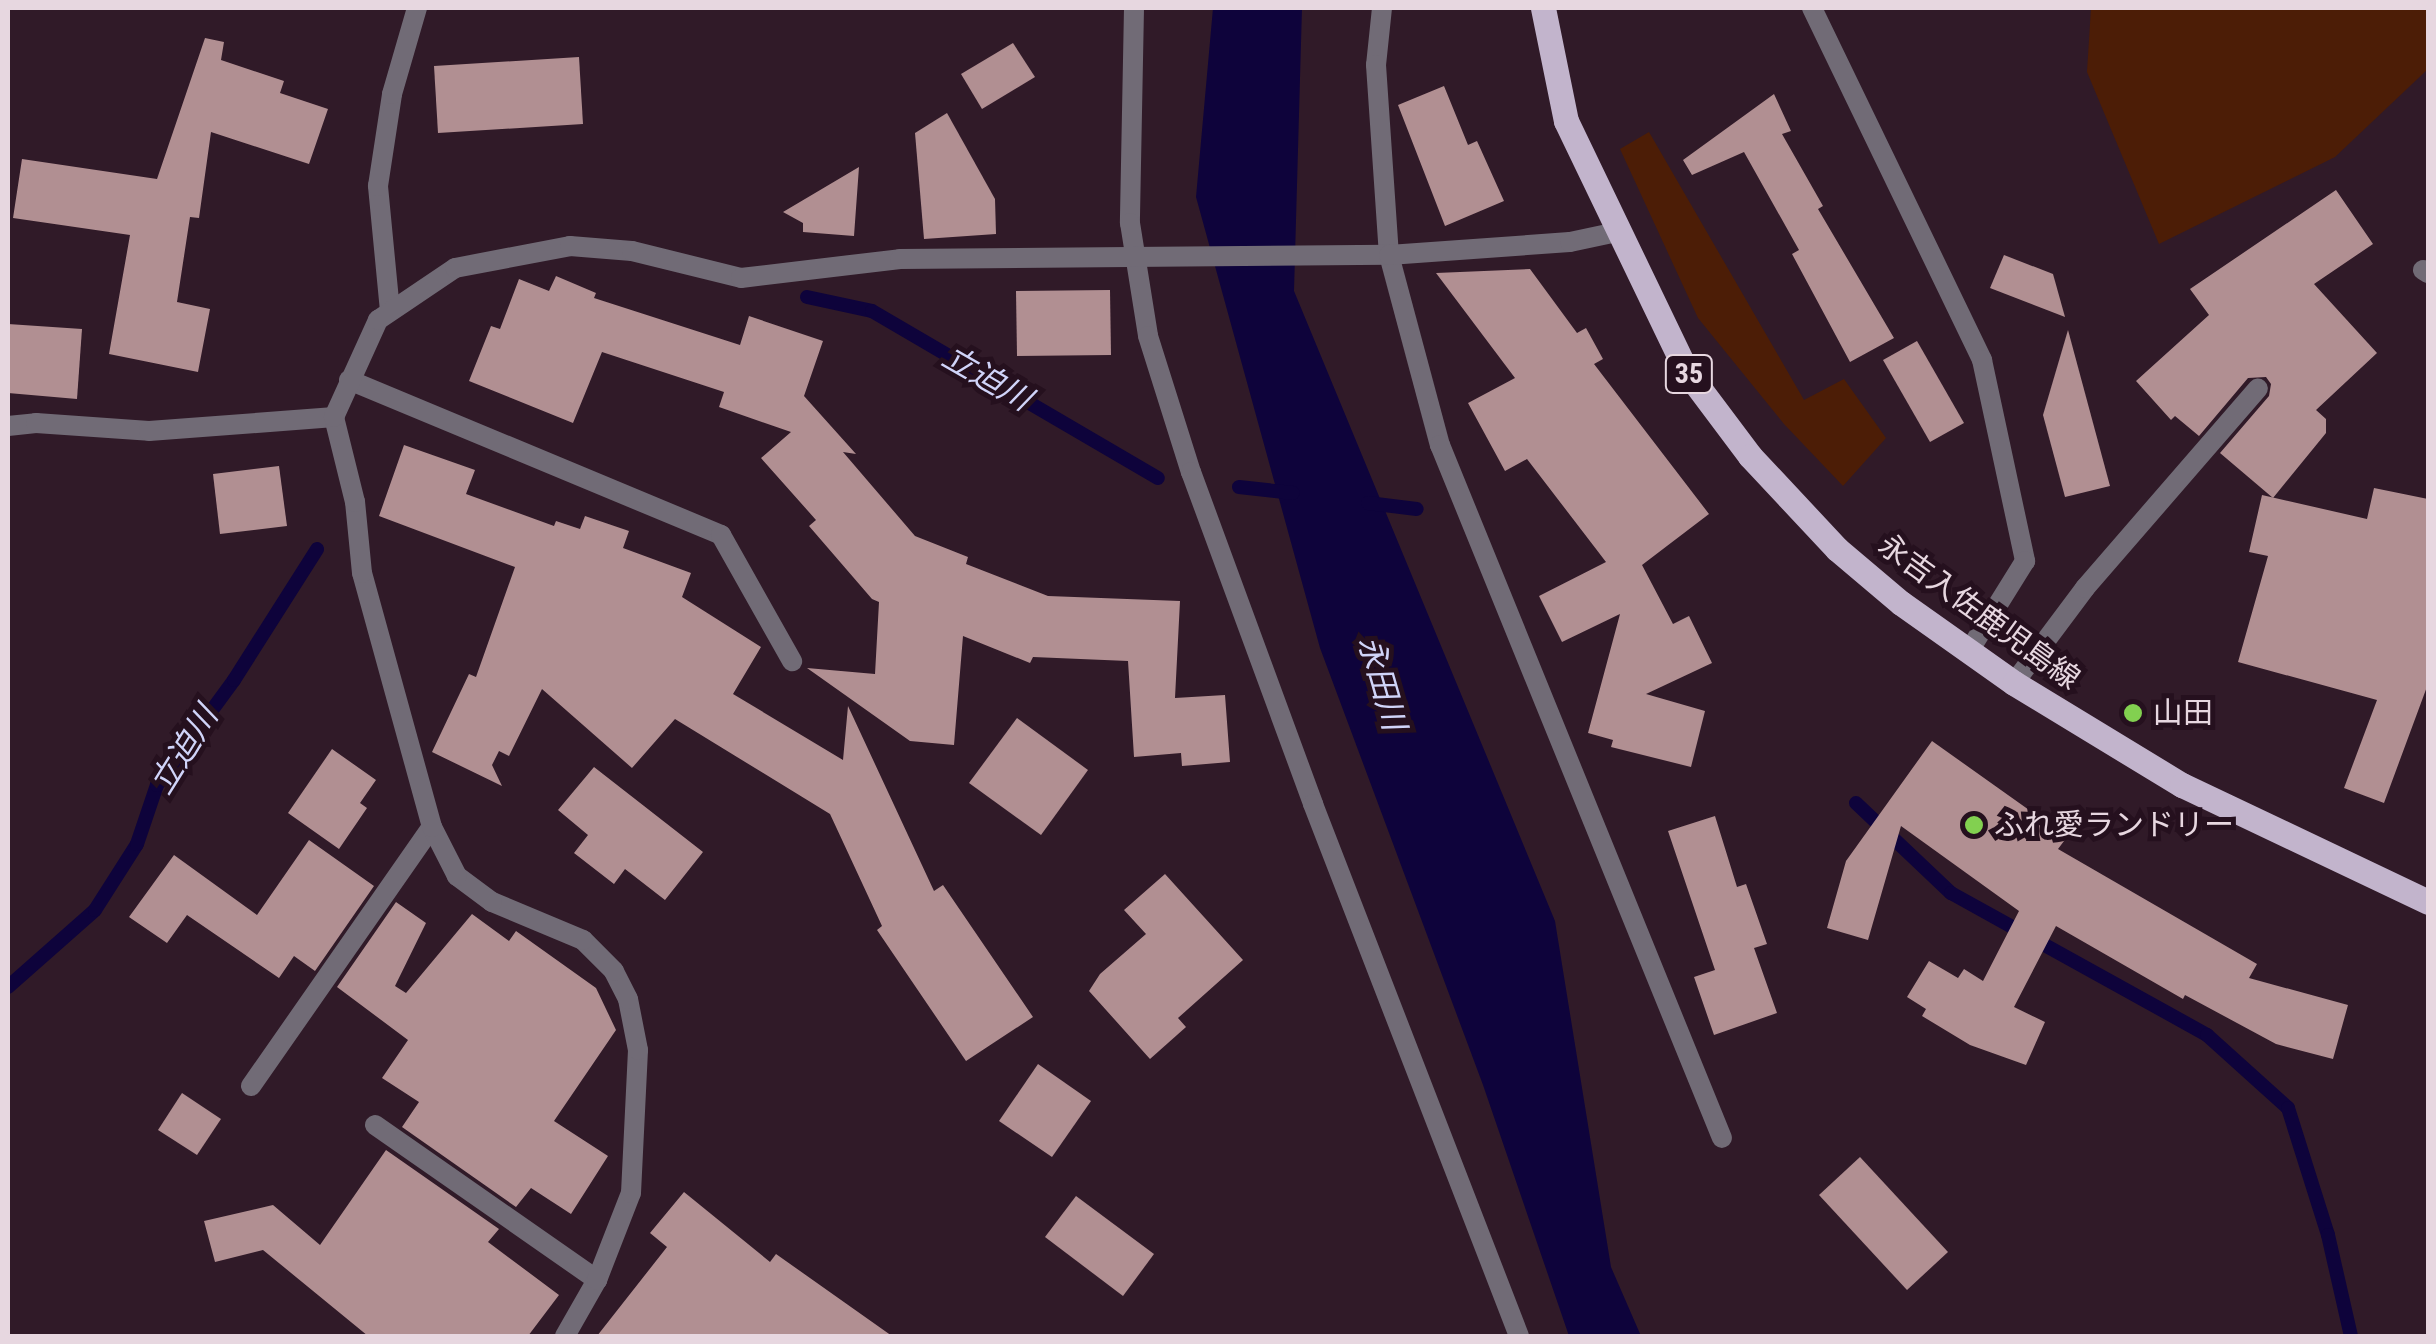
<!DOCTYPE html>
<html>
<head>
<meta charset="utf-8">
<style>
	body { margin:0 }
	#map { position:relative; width:2436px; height:1344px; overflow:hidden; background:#301a28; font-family:"Roboto Condensed","Noto Sans JP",sans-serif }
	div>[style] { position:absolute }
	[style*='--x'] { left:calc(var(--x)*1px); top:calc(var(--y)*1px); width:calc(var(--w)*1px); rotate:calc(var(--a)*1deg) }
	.green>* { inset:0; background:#4c1d06 }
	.water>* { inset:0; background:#0e033b }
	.stream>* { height:14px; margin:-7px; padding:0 7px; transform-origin:7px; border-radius:7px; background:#0e033b }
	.building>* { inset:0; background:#b18f92 }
	.street>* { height:20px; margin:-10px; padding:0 10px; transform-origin:10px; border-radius:10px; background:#716b76 }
	.primary>* { height:25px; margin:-12.5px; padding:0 12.5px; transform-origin:12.5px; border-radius:12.5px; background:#c2b4cc }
	.dots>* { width:28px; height:28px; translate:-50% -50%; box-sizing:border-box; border:5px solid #25101e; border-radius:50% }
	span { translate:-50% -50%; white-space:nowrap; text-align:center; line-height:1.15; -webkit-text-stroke:10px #25101e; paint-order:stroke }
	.shield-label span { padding:2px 8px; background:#25101e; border:2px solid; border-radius:8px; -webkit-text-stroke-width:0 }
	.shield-label { font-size:28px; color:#e7d7e0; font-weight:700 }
	.street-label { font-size:30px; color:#e7d7e0 }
	.poi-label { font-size:30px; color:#e7d7e0 }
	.left { translate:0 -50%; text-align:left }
	.water-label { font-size:32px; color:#d0d4f9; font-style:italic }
	.frame { position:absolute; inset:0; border:10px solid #e7d7e0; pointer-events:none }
</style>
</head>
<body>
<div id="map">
	<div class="green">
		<i style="clip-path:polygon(2091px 8px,2428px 8px,2428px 69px,2335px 157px,2159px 244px,2087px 72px)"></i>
		<i style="clip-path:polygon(1649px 132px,1804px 400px,1844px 379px,1886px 438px,1843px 486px,1784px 424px,1698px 318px,1620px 149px)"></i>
	</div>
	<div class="water">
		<i style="clip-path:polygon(1213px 8px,1302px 8px,1294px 291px,1555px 921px,1611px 1267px,1641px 1336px,1569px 1336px,1483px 1085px,1320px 648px,1196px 197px)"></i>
	</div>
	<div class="stream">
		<i style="--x:807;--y:297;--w:66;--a:12.2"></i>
		<i style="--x:872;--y:311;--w:331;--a:30.3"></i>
		<i style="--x:1239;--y:487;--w:54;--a:6.3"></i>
		<i style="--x:1368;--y:503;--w:49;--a:7"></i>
		<i style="--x:1856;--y:803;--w:131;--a:43.5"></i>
		<i style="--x:1951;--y:893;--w:293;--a:29"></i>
		<i style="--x:2207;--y:1035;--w:109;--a:42"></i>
		<i style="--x:2288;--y:1108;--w:133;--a:72.5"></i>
		<i style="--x:2328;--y:1235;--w:104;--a:77.2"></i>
		<i style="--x:8;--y:987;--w:116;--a:-41.5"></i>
		<i style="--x:95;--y:910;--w:78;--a:-57.5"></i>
		<i style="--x:137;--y:844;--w:62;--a:-71.3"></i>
		<i style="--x:157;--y:785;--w:130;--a:-53.7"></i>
		<i style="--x:234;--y:680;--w:155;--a:-57.6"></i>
	</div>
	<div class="building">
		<i style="clip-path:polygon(205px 38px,224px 42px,221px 60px,284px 81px,280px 93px,328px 109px,309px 164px,211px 132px,199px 218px,190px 217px,177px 302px,210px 309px,198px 372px,109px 354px,130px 235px,13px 218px,22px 159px,157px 179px)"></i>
		<i style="clip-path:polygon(1013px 43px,1035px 77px,982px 109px,961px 74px)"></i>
		<i style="clip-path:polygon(579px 57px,583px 124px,438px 133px,434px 66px)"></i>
		<i style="clip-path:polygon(1444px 86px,1468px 145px,1477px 141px,1504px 201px,1445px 226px,1398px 105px)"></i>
		<i style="clip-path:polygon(1774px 94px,1791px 131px,1782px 134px,1823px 206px,1818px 209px,1894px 338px,1850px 362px,1792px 254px,1799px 250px,1744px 152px,1692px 175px,1683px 160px)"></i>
		<i style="clip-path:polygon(947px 113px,995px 199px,996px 234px,924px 239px,915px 133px)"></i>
		<i style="clip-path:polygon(859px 167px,854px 236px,803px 232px,803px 223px,783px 212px)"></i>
		<i style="clip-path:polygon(2336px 190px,2373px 244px,2314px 284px,2377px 353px,2316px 410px,2326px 419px,2326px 433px,2273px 498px,2220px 453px,2269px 396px,2271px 384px,2266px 377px,2248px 378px,2199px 436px,2175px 416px,2171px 420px,2136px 381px,2209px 315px,2190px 289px)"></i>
		<i style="clip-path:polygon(2004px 255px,2053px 274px,2065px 317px,1990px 288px)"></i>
		<i style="clip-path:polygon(1530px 269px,1577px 333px,1586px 328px,1603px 359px,1594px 364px,1709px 514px,1642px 565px,1673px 624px,1689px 616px,1712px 663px,1646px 694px,1705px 711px,1691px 767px,1611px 747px,1613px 740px,1588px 733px,1620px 614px,1562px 642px,1539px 596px,1606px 562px,1527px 459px,1505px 471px,1468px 403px,1515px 378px,1436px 273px)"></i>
		<i style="clip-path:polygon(556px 276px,596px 293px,594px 298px,740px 345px,749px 316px,823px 341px,804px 396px,856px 454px,843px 452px,915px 536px,968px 557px,966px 564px,1048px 596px,1180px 601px,1175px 698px,1225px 695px,1230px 762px,1182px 766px,1181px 753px,1134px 757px,1128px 661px,1033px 657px,1030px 663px,963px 636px,954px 745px,910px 741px,807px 668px,875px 674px,879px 602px,872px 599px,809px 526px,816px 520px,761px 458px,791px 432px,719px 407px,724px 392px,602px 352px,573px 423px,469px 381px,491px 326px,500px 329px,519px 279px,549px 291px)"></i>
		<i style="clip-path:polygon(1110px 290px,1111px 355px,1017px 356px,1016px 291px)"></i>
		<i style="clip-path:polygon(8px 324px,82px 329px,77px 399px,8px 393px)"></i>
		<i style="clip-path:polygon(2068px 330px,2110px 486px,2065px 497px,2043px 415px)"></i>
		<i style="clip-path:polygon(1917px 341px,1964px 423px,1930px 442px,1883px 360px)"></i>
		<i style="clip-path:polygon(404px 445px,475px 470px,466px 494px,554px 526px,556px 521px,580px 529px,585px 516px,629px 531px,623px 548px,691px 573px,682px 597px,761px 647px,733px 694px,843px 760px,848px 706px,934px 891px,943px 885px,1033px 1017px,966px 1061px,877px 930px,882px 926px,830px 814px,675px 719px,632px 768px,542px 689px,509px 756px,499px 751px,492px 765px,502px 786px,432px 752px,469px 674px,476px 677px,515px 567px,379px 516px)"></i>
		<i style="clip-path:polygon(279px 466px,287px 526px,220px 534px,213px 474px)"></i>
		<i style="clip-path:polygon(2374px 488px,2428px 499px,2428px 684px,2384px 803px,2344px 788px,2377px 700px,2238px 662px,2268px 556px,2249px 552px,2262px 495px,2367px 519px)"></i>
		<i style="clip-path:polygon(1017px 718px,1088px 770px,1041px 835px,969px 783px)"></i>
		<i style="clip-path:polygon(1932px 741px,2067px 837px,2058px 849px,2257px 964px,2249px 978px,2348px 1005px,2333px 1059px,2276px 1044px,2185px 995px,2183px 999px,2056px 926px,2014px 1007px,2045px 1022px,2026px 1065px,1970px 1045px,1922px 1016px,1926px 1009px,1907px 997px,1929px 961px,1958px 978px,1964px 969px,1983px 981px,2019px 911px,1901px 826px,1868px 940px,1827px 928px,1846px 861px)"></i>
		<i style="clip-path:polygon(332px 749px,376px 780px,360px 803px,367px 808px,339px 849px,288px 813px)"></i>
		<i style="clip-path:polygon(594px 767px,703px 852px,665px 900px,625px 869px,614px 884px,574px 853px,588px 835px,558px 810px)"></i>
		<i style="clip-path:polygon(1715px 816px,1737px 887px,1746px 884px,1767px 944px,1754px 948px,1777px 1013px,1714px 1035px,1694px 977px,1715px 970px,1668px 831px)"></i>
		<i style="clip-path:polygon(309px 840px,374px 886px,315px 971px,294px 956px,279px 978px,187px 915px,167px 943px,129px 917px,174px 855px,257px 915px)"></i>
		<i style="clip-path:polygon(1165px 874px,1243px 960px,1178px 1018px,1186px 1027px,1150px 1059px,1089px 991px,1100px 974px,1146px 934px,1124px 910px)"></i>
		<i style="clip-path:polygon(396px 902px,426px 923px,395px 986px,406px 993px,472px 914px,509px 941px,516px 931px,596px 988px,616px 1030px,554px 1121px,608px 1156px,571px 1214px,531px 1188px,516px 1207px,402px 1127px,419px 1102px,382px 1078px,408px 1040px,337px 987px)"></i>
		<i style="clip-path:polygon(1038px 1064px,1091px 1101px,1052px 1157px,999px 1121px)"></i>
		<i style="clip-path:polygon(182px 1093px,221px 1119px,197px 1155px,158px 1130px)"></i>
		<i style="clip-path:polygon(386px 1150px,499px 1229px,488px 1242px,559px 1295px,528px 1336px,368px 1336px,263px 1250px,215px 1262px,204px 1221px,273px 1205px,320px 1245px)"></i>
		<i style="clip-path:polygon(1860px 1157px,1948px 1252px,1907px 1290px,1819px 1195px)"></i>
		<i style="clip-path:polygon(684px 1192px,770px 1262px,776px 1254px,892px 1336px,597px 1336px,667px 1247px,650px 1233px)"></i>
		<i style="clip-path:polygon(1076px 1196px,1154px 1254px,1123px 1296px,1045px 1237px)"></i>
	</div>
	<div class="street">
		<i style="--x:1134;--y:8;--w:215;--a:91.1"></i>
		<i style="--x:1130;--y:223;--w:114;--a:80.9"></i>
		<i style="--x:1148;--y:336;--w:143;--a:72.5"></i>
		<i style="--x:1191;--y:472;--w:354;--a:69.8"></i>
		<i style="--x:1313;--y:804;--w:570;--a:68.83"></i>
		<i style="--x:1382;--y:8;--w:57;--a:96"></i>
		<i style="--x:1376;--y:65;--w:190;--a:86.1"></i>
		<i style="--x:1389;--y:255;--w:197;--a:75"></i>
		<i style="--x:1440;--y:445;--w:748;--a:67.86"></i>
		<i style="--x:1812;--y:8;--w:391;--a:64.2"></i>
		<i style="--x:1982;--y:360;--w:206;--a:77.9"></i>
		<i style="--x:2025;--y:561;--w:106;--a:121.9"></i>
		<i style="--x:2423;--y:270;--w:6;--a:31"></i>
		<i style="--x:390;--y:311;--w:126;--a:-95.5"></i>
		<i style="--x:378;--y:186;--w:93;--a:-81.3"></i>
		<i style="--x:392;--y:94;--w:90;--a:-73.8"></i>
		<i style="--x:349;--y:380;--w:403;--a:22.6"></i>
		<i style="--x:721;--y:535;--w:145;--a:60.6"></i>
		<i style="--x:8;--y:426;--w:28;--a:-6"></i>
		<i style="--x:36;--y:423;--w:113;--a:4"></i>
		<i style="--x:149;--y:431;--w:186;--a:-4.3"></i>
		<i style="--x:2014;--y:683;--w:119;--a:-53.2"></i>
		<i style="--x:2085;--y:588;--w:264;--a:-49.1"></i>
		<i style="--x:251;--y:1086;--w:316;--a:-55.1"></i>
		<i style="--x:375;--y:1125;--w:271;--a:34.9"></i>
		<i style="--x:565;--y:1336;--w:64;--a:-60.3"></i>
		<i style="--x:597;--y:1280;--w:93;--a:-68.7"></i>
		<i style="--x:631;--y:1193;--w:143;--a:-87.2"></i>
		<i style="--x:638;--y:1050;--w:52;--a:-101.1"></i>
		<i style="--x:628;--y:999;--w:31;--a:-117"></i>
		<i style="--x:614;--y:971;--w:44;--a:-135"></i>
		<i style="--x:583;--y:940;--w:99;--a:-157.3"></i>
		<i style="--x:492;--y:902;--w:44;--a:-143.4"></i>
		<i style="--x:457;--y:876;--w:55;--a:-117"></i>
		<i style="--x:432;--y:827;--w:263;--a:-105.4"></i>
		<i style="--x:362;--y:573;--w:71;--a:-95.6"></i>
		<i style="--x:355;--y:502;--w:88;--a:-103.9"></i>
		<i style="--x:334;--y:417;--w:107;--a:-65.6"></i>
		<i style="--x:378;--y:320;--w:93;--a:-34"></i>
		<i style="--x:455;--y:268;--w:117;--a:-10.8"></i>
		<i style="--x:570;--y:246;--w:62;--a:4.6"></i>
		<i style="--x:632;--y:251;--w:112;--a:13.9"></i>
		<i style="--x:741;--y:278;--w:160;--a:-6.8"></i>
		<i style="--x:900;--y:259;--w:489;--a:-0.5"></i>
		<i style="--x:1389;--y:255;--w:181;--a:-4.1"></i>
		<i style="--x:1570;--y:242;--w:48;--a:-12"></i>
	</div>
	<div class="primary">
		<i style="--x:1543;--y:8;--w:115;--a:78.5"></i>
		<i style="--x:1566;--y:121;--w:279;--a:64.3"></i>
		<i style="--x:1687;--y:372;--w:105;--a:53.1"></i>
		<i style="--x:1750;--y:456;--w:127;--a:46.9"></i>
		<i style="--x:1837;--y:549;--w:84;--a:40.2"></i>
		<i style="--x:1901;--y:603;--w:138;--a:35.3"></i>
		<i style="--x:2014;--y:683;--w:197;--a:31.3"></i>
		<i style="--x:2182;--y:785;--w:272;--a:25.4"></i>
	</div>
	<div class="dots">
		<i style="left:2133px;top:713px;background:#82d050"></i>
		<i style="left:1974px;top:825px;background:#82d050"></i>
	</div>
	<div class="shield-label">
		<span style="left:1689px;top:374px">35</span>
	</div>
	<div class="street-label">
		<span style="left:1979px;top:612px;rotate:36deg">永吉入佐鹿児島線</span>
	</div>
	<div class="poi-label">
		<span class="left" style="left:2153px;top:713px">山田</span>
		<span class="left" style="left:1994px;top:825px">ふれ愛ランドリー</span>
	</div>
	<div class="water-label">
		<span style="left:987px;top:378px;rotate:30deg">立迫川</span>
		<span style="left:1382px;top:683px;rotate:74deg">永田川</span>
		<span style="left:184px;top:750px;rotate:-58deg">立迫川</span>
	</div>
	<div class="frame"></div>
</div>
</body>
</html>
